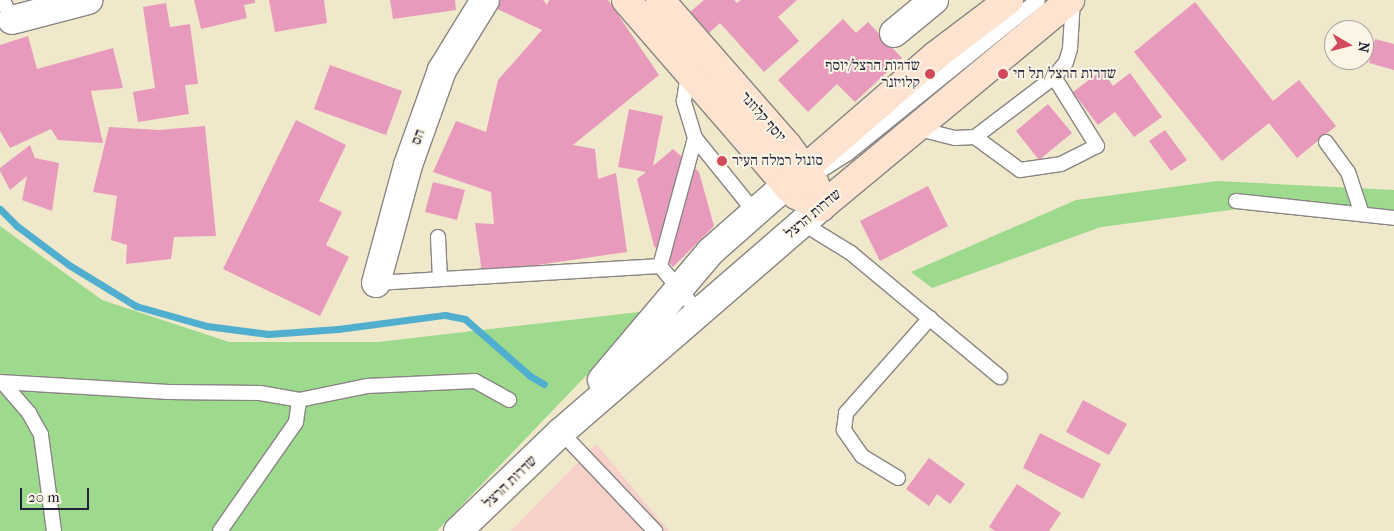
<!DOCTYPE html>
<html>
<head>
<meta charset="utf-8">
<style>
	body { margin:0 }
	#map { position:relative; width:1394px; height:531px; overflow:hidden; background:#f0e8cb; font-family:"IM FELL French Canon","Frank Ruhl Libre",serif }
	div>[style] { position:absolute }
	[style*='--x'] { left:calc(var(--x)*1px); top:calc(var(--y)*1px); width:calc(var(--w)*1px); rotate:calc(var(--a)*1deg) }
	.built>* { inset:0; background:#f7d0c9 }
	.green>* { inset:0; background:#9eda8e }
	.stream>* { height:7px; margin:-3.5px; padding:0 3.5px; transform-origin:3.5px; border-radius:3.5px; background:#50afcf }
	.building>* { inset:0; background:#e89abd }
	.roads { filter:drop-shadow(1px 0 #898583) drop-shadow(-1px 0 #898583) drop-shadow(0 1px #898583) drop-shadow(0 -1px #898583) }
	.lane>* { height:14px; margin:-7px; padding:0 7px; transform-origin:7px; border-radius:7px; background:#fff }
	.street>* { height:28px; margin:-14px; padding:0 14px; transform-origin:14px; border-radius:14px; background:#fff }
	.secondary>* { height:28px; margin:-14px; padding:0 14px; transform-origin:14px; border-radius:14px; background:#fee3d1 }
	.dots>* { width:14px; height:14px; translate:-50% -50%; box-sizing:border-box; border:2px solid #fcf5e5; border-radius:50% }
	span { translate:-50% -50%; white-space:nowrap; text-align:center; line-height:1.15; -webkit-text-stroke:4px #fcf5e5; paint-order:stroke }
	.poi-label { font-size:15px; color:#22223b }
	.right { translate:-100% -50%; text-align:right }
	.left { translate:0 -50%; text-align:left }
	.street-label { font-size:15px; color:#22223b }
	.north { position:absolute; left:1324px; top:20px; width:50px; height:50px; box-sizing:border-box; background:#fcf5e5; border:1px solid #a5a1a1; border-radius:50%; rotate:98deg; font-size:14px; font-weight:700; line-height:20px; text-align:center; color:#22223b }
	.north::after { content:''; display:block; margin:auto; width:18px; height:22px; background:#d1495b; clip-path:polygon(50% 0,100% 100%,50% 72%,0 100%) }
	.scale { position:absolute; left:20px; top:488px; width:69px; height:22px; box-sizing:border-box; border:2px solid #22223b; border-top:0; padding-left:6px; font-size:15px; line-height:18px; white-space:nowrap; color:#22223b; -webkit-text-stroke:4px #fcf5e5; paint-order:stroke }
</style>
</head>
<body>
<div id="map">
	<div class="built">
		<i style="clip-path:polygon(596px 444px,669px 531px,511px 531px)"></i>
	</div>
	<div class="green">
		<i style="clip-path:polygon(1217px 181px,1394px 190px,1394px 216px,1276px 204px,1101px 227px,932px 288px,911px 272px,1076px 200px)"></i>
		<i style="clip-path:polygon(0 226px,102px 300px,229px 342px,378px 342px,648px 311px,437px 531px,0 531px)"></i>
	</div>
	<div class="stream">
		<i style="--x:0;--y:209;--w:24;--a:45"></i>
		<i style="--x:17;--y:226;--w:65;--a:36.9"></i>
		<i style="--x:69;--y:265;--w:79;--a:31.5"></i>
		<i style="--x:136;--y:306;--w:74;--a:15.7"></i>
		<i style="--x:207;--y:326;--w:62;--a:7.5"></i>
		<i style="--x:268;--y:334;--w:70;--a:-4.1"></i>
		<i style="--x:338;--y:329;--w:108;--a:-7.5"></i>
		<i style="--x:445;--y:315;--w:20;--a:11"></i>
		<i style="--x:465;--y:319;--w:86;--a:41.2"></i>
		<i style="--x:530;--y:376;--w:16;--a:30"></i>
	</div>
	<div class="building">
		<i style="clip-path:polygon(194px 0,255px 0,255px 3px,244px 5px,247px 18px,201px 29px)"></i>
		<i style="clip-path:polygon(269px 0,324px 0,327px 23px,275px 32px)"></i>
		<i style="clip-path:polygon(390px 0,455px 0,456px 10px,393px 19px)"></i>
		<i style="clip-path:polygon(498px 0,543px 0,547px 5px,549px 0,608px 0,659px 75px,573px 145px,595px 149px,598px 179px,616px 173px,627px 252px,482px 273px,475px 223px,494px 224px,491px 192px,433px 172px,456px 121px,486px 132px,498px 80px,542px 30px,493px 7px)"></i>
		<i style="clip-path:polygon(704px 0,734px 0,737px 3px,741px 0,797px 0,778px 17px,799px 41px,764px 72px,720px 23px,709px 33px,690px 12px)"></i>
		<i style="clip-path:polygon(1195px 2px,1273px 101px,1299px 80px,1336px 126px,1297px 158px,1269px 123px,1222px 161px,1134px 52px)"></i>
		<i style="clip-path:polygon(166px 3px,170px 27px,190px 24px,198px 84px,185px 85px,189px 114px,138px 122px,133px 92px,155px 88px,143px 7px)"></i>
		<i style="clip-path:polygon(843px 19px,856px 33px,868px 22px,902px 58px,855px 102px,837px 84px,808px 112px,778px 80px)"></i>
		<i style="clip-path:polygon(28px 36px,37px 69px,113px 48px,123px 88px,91px 91px,103px 143px,58px 140px,51px 129px,10px 148px,0 131px,0 45px)"></i>
		<i style="clip-path:polygon(1375px 39px,1394px 44px,1394px 70px,1369px 63px)"></i>
		<i style="clip-path:polygon(330px 65px,402px 91px,386px 135px,314px 109px)"></i>
		<i style="clip-path:polygon(1102px 70px,1113px 86px,1130px 73px,1162px 117px,1134px 137px,1115px 112px,1098px 125px,1073px 92px)"></i>
		<i style="clip-path:polygon(1048px 104px,1072px 133px,1039px 160px,1016px 131px)"></i>
		<i style="clip-path:polygon(629px 109px,663px 116px,653px 166px,673px 149px,699px 172px,714px 226px,673px 267px,654px 246px,637px 179px,646px 172px,618px 167px)"></i>
		<i style="clip-path:polygon(296px 120px,346px 145px,319px 201px,342px 212px,326px 245px,349px 257px,320px 316px,223px 269px)"></i>
		<i style="clip-path:polygon(205px 126px,216px 236px,174px 237px,171px 259px,126px 264px,127px 245px,111px 240px,117px 196px,93px 192px,109px 127px,159px 130px)"></i>
		<i style="clip-path:polygon(1165px 130px,1187px 160px,1171px 171px,1149px 141px)"></i>
		<i style="clip-path:polygon(30px 145px,35px 158px,59px 163px,52px 211px,22px 200px,27px 176px,10px 190px,0 171px,0 168px)"></i>
		<i style="clip-path:polygon(433px 182px,465px 190px,457px 220px,425px 212px)"></i>
		<i style="clip-path:polygon(928px 186px,948px 226px,880px 261px,860px 221px)"></i>
		<i style="clip-path:polygon(1083px 400px,1127px 424px,1109px 455px,1066px 432px)"></i>
		<i style="clip-path:polygon(1040px 433px,1101px 464px,1083px 499px,1023px 468px)"></i>
		<i style="clip-path:polygon(929px 458px,965px 484px,950px 504px,937px 494px,929px 506px,906px 489px)"></i>
		<i style="clip-path:polygon(1017px 484px,1061px 513px,1049px 531px,995px 531px,989px 527px)"></i>
	</div>
	<div class="roads">
		<div class="lane">
			<i style="--x:3;--y:0;--w:22;--a:66"></i>
			<i style="--x:915;--y:128;--w:41;--a:14"></i>
			<i style="--x:955;--y:138;--w:20;--a:-3"></i>
			<i style="--x:975;--y:137;--w:99;--a:-37.2"></i>
			<i style="--x:1054;--y:77;--w:19;--a:-51"></i>
			<i style="--x:1066;--y:62;--w:14;--a:-73"></i>
			<i style="--x:1070;--y:49;--w:49;--a:-86.5"></i>
			<i style="--x:975;--y:137;--w:56;--a:36.3"></i>
			<i style="--x:1020;--y:170;--w:41;--a:-8.3"></i>
			<i style="--x:1061;--y:164;--w:40;--a:-26.6"></i>
			<i style="--x:1097;--y:146;--w:81;--a:-121.9"></i>
			<i style="--x:695;--y:138;--w:94;--a:51.1"></i>
			<i style="--x:1326;--y:142;--w:37;--a:54"></i>
			<i style="--x:1348;--y:172;--w:44;--a:71.6"></i>
			<i style="--x:812;--y:176;--w:41;--a:-32.2"></i>
			<i style="--x:847;--y:154;--w:245;--a:-38.9"></i>
			<i style="--x:1236;--y:201;--w:159;--a:6.1"></i>
			<i style="--x:802;--y:223;--w:57;--a:31.5"></i>
			<i style="--x:851;--y:253;--w:194;--a:39.8"></i>
			<i style="--x:438;--y:237;--w:42;--a:87.3"></i>
			<i style="--x:660;--y:266;--w:133;--a:-74.7"></i>
			<i style="--x:695;--y:138;--w:39;--a:-107"></i>
			<i style="--x:684;--y:101;--w:30;--a:-82"></i>
			<i style="--x:660;--y:266;--w:61;--a:50.3"></i>
			<i style="--x:376;--y:283;--w:285;--a:-3.4"></i>
			<i style="--x:0;--y:382;--w:169;--a:3.4"></i>
			<i style="--x:169;--y:392;--w:91;--a:0.6"></i>
			<i style="--x:260;--y:393;--w:40;--a:10"></i>
			<i style="--x:299;--y:400;--w:69;--a:-11.6"></i>
			<i style="--x:367;--y:386;--w:108;--a:-2.7"></i>
			<i style="--x:475;--y:381;--w:39;--a:29"></i>
			<i style="--x:3;--y:383;--w:40;--a:49"></i>
			<i style="--x:29;--y:413;--w:25;--a:61"></i>
			<i style="--x:41;--y:435;--w:97;--a:82.3"></i>
			<i style="--x:561;--y:432;--w:137;--a:46.5"></i>
			<i style="--x:898;--y:478;--w:42;--a:-148.6"></i>
			<i style="--x:862;--y:456;--w:32;--a:-125"></i>
			<i style="--x:844;--y:430;--w:17;--a:-83"></i>
			<i style="--x:846;--y:413;--w:127;--a:-48.5"></i>
			<i style="--x:220;--y:531;--w:133;--a:-55.1"></i>
			<i style="--x:296;--y:422;--w:22;--a:-82"></i>
		</div>
		<div class="street">
			<i style="--x:12;--y:20;--w:79;--a:-14.7"></i>
			<i style="--x:894;--y:33;--w:52;--a:-39.5"></i>
			<i style="--x:376;--y:283;--w:122;--a:-74.8"></i>
			<i style="--x:408;--y:165;--w:101;--a:-70.3"></i>
			<i style="--x:442;--y:70;--w:82;--a:-58.4"></i>
			<i style="--x:602;--y:380;--w:167;--a:-49.8"></i>
			<i style="--x:710;--y:252;--w:101;--a:-41.4"></i>
			<i style="--x:458;--y:531;--w:143;--a:-43.9"></i>
			<i style="--x:561;--y:432;--w:344;--a:-40.9"></i>
		</div>
		<div class="secondary">
			<i style="--x:626;--y:0;--w:245;--a:49.1"></i>
			<i style="--x:786;--y:185;--w:14;--a:45"></i>
			<i style="--x:796;--y:195;--w:28;--a:26"></i>
			<i style="--x:660;--y:0;--w:193;--a:48.8"></i>
			<i style="--x:787;--y:145;--w:48;--a:54.3"></i>
			<i style="--x:786;--y:185;--w:197;--a:-40.9"></i>
			<i style="--x:935;--y:56;--w:93;--a:-37.1"></i>
			<i style="--x:821;--y:207;--w:324;--a:-39.7"></i>
		</div>
	</div>
	<div class="dots">
		<i style="left:930px;top:74px;background:#d1495b"></i>
		<i style="left:1003px;top:74px;background:#d1495b"></i>
		<i style="left:722px;top:161px;background:#d1495b"></i>
	</div>
	<div class="poi-label">
		<span class="right" style="left:920px;top:74px">שדרות הרצל/יוסף<br>קלויזנר</span>
		<span class="left" style="left:1013px;top:74px">שדרות הרצל/תל חי</span>
		<span class="left" style="left:732px;top:161px">סונול רמלה העיר</span>
	</div>
	<div class="street-label">
		<span style="left:763px;top:117px;rotate:49deg">יוסף קלוזנר</span>
		<span style="left:418px;top:137px;rotate:-70deg">הס</span>
		<span style="left:813px;top:214px;rotate:-40deg">שדרות הרצל</span>
		<span style="left:510px;top:482px;rotate:-44deg">שדרות הרצל</span>
	</div>
	<div class="north">N</div>
	<div class="scale">20 m</div>
</div>
</body>
</html>
